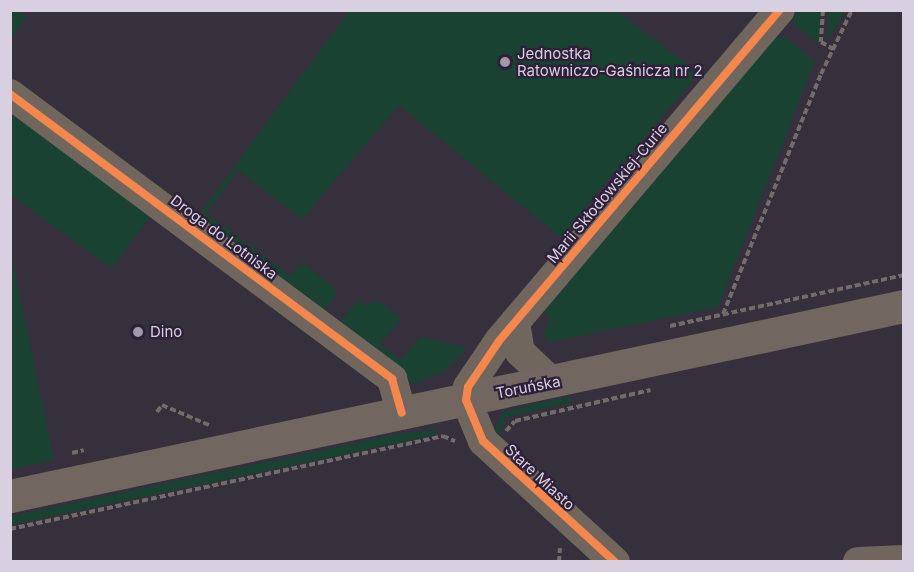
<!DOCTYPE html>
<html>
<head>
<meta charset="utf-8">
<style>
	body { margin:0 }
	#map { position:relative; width:914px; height:572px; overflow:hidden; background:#36303c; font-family:Inter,sans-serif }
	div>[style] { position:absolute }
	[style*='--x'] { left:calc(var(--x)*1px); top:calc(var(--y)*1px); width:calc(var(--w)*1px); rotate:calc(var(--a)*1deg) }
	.green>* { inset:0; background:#194232 }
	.path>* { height:4px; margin-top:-2px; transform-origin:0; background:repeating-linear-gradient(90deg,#746c6b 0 6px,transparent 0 9px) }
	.minor>* { height:30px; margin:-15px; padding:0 15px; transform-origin:15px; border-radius:15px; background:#70665e }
	.major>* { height:33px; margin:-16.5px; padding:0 16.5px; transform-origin:16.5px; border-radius:16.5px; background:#726660 }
	.cycleway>* { height:8px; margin:-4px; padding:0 4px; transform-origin:4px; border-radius:4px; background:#f5874c }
	.dots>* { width:16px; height:16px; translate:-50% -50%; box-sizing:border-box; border:3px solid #2d2038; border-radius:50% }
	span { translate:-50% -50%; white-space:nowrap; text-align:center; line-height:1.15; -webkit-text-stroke:4.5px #2d2038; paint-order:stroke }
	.poi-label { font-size:15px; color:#d8d0e0 }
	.left { translate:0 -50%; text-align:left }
	.street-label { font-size:15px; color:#d8d0e0 }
	.frame { position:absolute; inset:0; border:12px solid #d8d0e0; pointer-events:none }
</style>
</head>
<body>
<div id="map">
	<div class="green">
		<i style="clip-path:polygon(11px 10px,27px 16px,11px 38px,10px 11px)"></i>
		<i style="clip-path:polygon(801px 10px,821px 11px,819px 43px,794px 25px,793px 18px)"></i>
		<i style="clip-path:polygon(349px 11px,616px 11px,699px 73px,560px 237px,399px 105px,302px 219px,238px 170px,206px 213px,290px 276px,299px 265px,305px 265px,335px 288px,336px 295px,325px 310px,198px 216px)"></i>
		<i style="clip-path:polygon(829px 11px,845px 11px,828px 41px)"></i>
		<i style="clip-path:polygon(773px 37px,784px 37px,815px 61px,718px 307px,550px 342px,543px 334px,550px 317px,540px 309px)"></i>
		<i style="clip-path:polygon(11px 111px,153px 213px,111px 268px,11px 195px)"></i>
		<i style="clip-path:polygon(11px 252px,54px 460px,11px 469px,10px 469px)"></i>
		<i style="clip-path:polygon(358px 300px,367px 306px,377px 300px,401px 319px,380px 344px,401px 360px,421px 337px,467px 348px,446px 370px,413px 384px,340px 322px)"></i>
		<i style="clip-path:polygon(571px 396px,572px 402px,506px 417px,498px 435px,494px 434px,502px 412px)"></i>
		<i style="clip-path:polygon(435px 430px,435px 435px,11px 525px,11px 516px,402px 433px)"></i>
	</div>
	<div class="path">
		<i style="--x:823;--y:10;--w:32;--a:94"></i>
		<i style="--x:821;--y:42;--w:14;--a:30"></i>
		<i style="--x:723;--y:314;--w:259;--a:-67.8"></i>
		<i style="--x:821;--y:74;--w:71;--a:-64.2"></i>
		<i style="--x:670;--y:326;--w:239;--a:-12.3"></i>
		<i style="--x:157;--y:412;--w:9;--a:-54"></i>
		<i style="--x:162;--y:405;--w:51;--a:23.1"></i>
		<i style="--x:506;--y:431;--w:13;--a:-48"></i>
		<i style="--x:515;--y:421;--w:139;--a:-12.9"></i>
		<i style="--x:72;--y:453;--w:12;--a:-14"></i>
		<i style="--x:10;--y:529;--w:443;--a:-12.1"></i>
		<i style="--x:443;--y:436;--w:13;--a:23"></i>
		<i style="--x:559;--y:562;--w:14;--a:-86"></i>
	</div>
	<div class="minor">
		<i style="--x:10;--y:94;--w:477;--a:36.7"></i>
		<i style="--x:392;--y:379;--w:35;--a:74"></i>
		<i style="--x:515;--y:322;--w:30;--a:81"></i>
		<i style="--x:520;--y:352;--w:44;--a:43.2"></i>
		<i style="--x:615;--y:562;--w:179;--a:-137.5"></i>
		<i style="--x:483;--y:441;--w:44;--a:-112.5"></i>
		<i style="--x:466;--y:400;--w:13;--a:-81"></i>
		<i style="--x:468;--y:387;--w:55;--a:-56"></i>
		<i style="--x:499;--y:341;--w:434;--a:-49.7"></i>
		<i style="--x:858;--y:562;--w:46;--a:-2.5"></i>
	</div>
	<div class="major">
		<i style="--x:10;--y:496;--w:914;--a:-12"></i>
	</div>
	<div class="cycleway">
		<i style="--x:10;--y:94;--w:477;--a:36.7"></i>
		<i style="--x:392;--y:379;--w:35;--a:74"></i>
		<i style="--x:615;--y:562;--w:179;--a:-137.5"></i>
		<i style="--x:483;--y:441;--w:44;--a:-112.5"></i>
		<i style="--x:466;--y:400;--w:13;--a:-81"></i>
		<i style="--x:468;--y:387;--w:55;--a:-56"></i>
		<i style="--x:499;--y:341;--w:434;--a:-49.7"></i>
	</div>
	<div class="dots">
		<i style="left:505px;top:62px;background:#9f98a7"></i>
		<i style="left:138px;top:332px;background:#9f98a7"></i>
	</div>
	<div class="poi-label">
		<span class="left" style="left:517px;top:62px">Jednostka<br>Ratowniczo-Gaśnicza nr 2</span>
		<span class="left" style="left:150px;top:332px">Dino</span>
	</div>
	<div class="street-label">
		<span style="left:607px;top:193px;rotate:-50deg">Marii Skłodowskiej-Curie</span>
		<span style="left:224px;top:237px;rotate:37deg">Droga do Lotniska</span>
		<span style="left:528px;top:387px;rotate:-11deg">Toruńska</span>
		<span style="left:540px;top:477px;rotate:43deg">Stare Miasto</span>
	</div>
	<div class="frame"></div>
</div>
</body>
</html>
